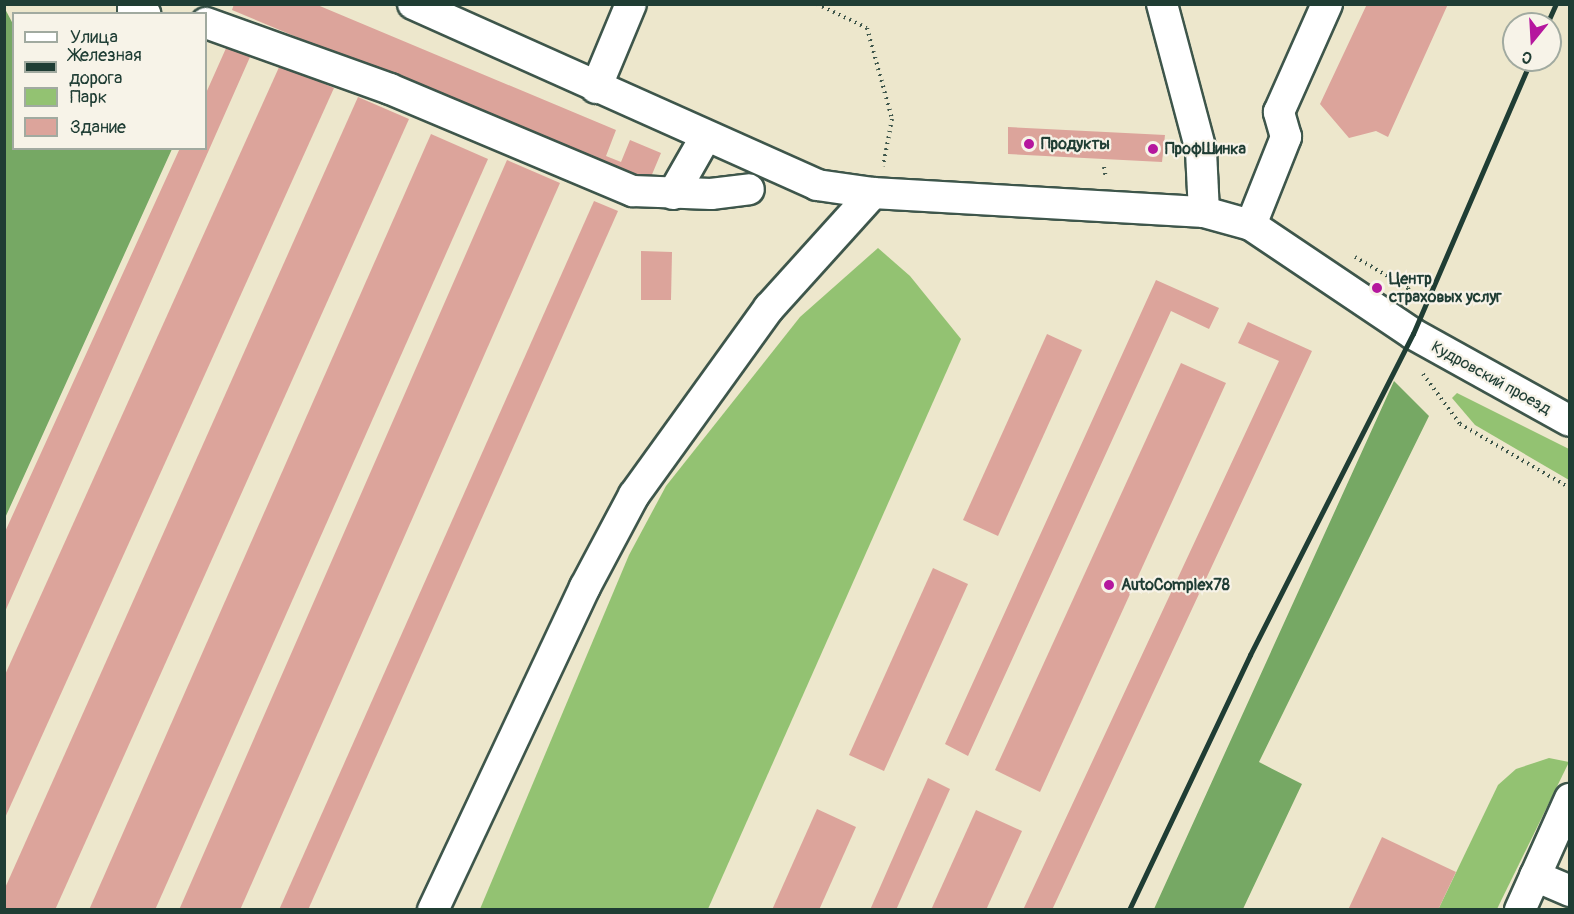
<!DOCTYPE html>
<html>
<head>
<meta charset="utf-8">
<style>
	body { margin:0 }
	#map { position:relative; width:1574px; height:914px; overflow:hidden; background:#ede7cc; font-family:Pangolin,sans-serif }
	div>[style] { position:absolute }
	[style*='--x'] { left:calc(var(--x)*1px); top:calc(var(--y)*1px); width:calc(var(--w)*1px); rotate:calc(var(--a)*1deg) }
	.green>* { inset:0; background:#93c272 }
	.forest>* { inset:0; background:#76a864 }
	.building>* { inset:0; background:#dca49b }
	.path>* { height:4px; margin-top:-2px; transform-origin:0; background:repeating-linear-gradient(90deg,#3e564b 0 1.5px,transparent 0 6px) }
	.roads { filter:drop-shadow(2px 0 #3e564b) drop-shadow(-2px 0 #3e564b) drop-shadow(0 2px #3e564b) drop-shadow(0 -2px #3e564b) }
	.minor>* { height:30px; margin:-15px; padding:0 15px; transform-origin:15px; border-radius:15px; background:#fff }
	.rail>* { height:4.5px; margin:-2.25px; padding:0 2.25px; transform-origin:2.25px; border-radius:2.25px; background:#1f3d34 }
	.dots>* { width:16px; height:16px; translate:-50% -50%; box-sizing:border-box; border:3px solid #f7f3e8; border-radius:50% }
	span { translate:-50% -50%; white-space:nowrap; text-align:center; line-height:1.15; -webkit-text-stroke:4.5px #f7f3e8; paint-order:stroke }
	.poi-label { font-size:16px; color:#1f3d34; font-weight:700 }
	.left { translate:0 -50%; text-align:left }
	.street-label { font-size:16px; color:#1f3d34 }
	.frame { position:absolute; inset:0; border:6px solid #1f3d34; pointer-events:none }
	.legend { position:absolute; left:12px; top:12px; width:195px; height:138px; box-sizing:border-box; background:#f7f3e8; border:2px solid #a1aaa0; margin:0; padding:8px 10px; list-style:none; font-size:18px; color:#1f3d34 }
	.legend li { display:flex; align-items:center; gap:12px; height:30px }
	.legend b { width:30px; border:2px solid #a1aaa0 }
	.north { position:absolute; left:1502px; top:12px; width:60px; height:60px; box-sizing:border-box; background:#f7f3e8; border:2px solid #a1aaa0; border-radius:50%; rotate:198deg; font-size:16px; font-weight:700; line-height:24px; text-align:center; color:#1f3d34 }
	.north::after { content:''; display:block; margin:auto; width:21px; height:27px; background:#b5179e; clip-path:polygon(50% 0,100% 100%,50% 72%,0 100%) }
</style>
</head>
<body>
<div id="map">
	<div class="green">
		<i style="clip-path:polygon(878px 248px,910px 276px,961px 339px,708px 909px,480px 909px,629px 555px,666px 486px,800px 317px)"></i>
		<i style="clip-path:polygon(1457px 393px,1569px 449px,1569px 480px,1475px 425px,1452px 398px)"></i>
		<i style="clip-path:polygon(1549px 758px,1569px 762px,1497px 909px,1438px 910px,1498px 785px,1516px 769px)"></i>
	</div>
	<div class="forest">
		<i style="clip-path:polygon(4px 7px,13px 24px,14px 148px,172px 149px,5px 518px)"></i>
		<i style="clip-path:polygon(1394px 381px,1429px 416px,1259px 762px,1302px 784px,1243px 909px,1154px 909px)"></i>
	</div>
	<div class="building">
		<i style="clip-path:polygon(234px 4px,315px 4px,616px 130px,606px 156px,621px 162px,630px 140px,661px 153px,648px 184px,232px 10px)"></i>
		<i style="clip-path:polygon(1367px 4px,1448px 4px,1388px 137px,1376px 131px,1349px 138px,1320px 104px)"></i>
		<i style="clip-path:polygon(227px 46px,250px 57px,4px 614px,4px 534px,180px 148px,206px 148px,206px 93px)"></i>
		<i style="clip-path:polygon(280px 65px,334px 88px,4px 820px,4px 677px)"></i>
		<i style="clip-path:polygon(358px 97px,409px 119px,55px 910px,5px 910px,5px 888px)"></i>
		<i style="clip-path:polygon(1008px 127px,1165px 135px,1162px 162px,1008px 154px)"></i>
		<i style="clip-path:polygon(431px 134px,488px 159px,155px 910px,89px 910px)"></i>
		<i style="clip-path:polygon(507px 160px,560px 183px,240px 910px,179px 910px)"></i>
		<i style="clip-path:polygon(594px 201px,618px 211px,308px 910px,279px 910px)"></i>
		<i style="clip-path:polygon(641px 251px,672px 252px,671px 300px,641px 300px)"></i>
		<i style="clip-path:polygon(1156px 280px,1219px 308px,1209px 329px,1171px 311px,968px 756px,945px 744px)"></i>
		<i style="clip-path:polygon(1248px 322px,1312px 351px,1052px 910px,1023px 910px,1279px 361px,1238px 343px)"></i>
		<i style="clip-path:polygon(1047px 334px,1082px 350px,998px 536px,963px 520px)"></i>
		<i style="clip-path:polygon(1181px 363px,1226px 383px,1040px 792px,995px 770px)"></i>
		<i style="clip-path:polygon(933px 568px,968px 584px,884px 771px,849px 755px)"></i>
		<i style="clip-path:polygon(928px 778px,950px 789px,896px 910px,870px 910px)"></i>
		<i style="clip-path:polygon(817px 809px,856px 827px,819px 910px,772px 910px)"></i>
		<i style="clip-path:polygon(976px 810px,1022px 831px,986px 910px,931px 910px)"></i>
		<i style="clip-path:polygon(1382px 837px,1456px 872px,1438px 910px,1348px 910px)"></i>
	</div>
	<div class="path">
		<i style="--x:817;--y:4;--w:55;--a:25.6"></i>
		<i style="--x:867;--y:28;--w:94;--a:74.6"></i>
		<i style="--x:892;--y:119;--w:48;--a:100.8"></i>
		<i style="--x:1104;--y:167;--w:11;--a:80"></i>
		<i style="--x:1355;--y:257;--w:61;--a:30.3"></i>
		<i style="--x:1408;--y:288;--w:12;--a:70"></i>
		<i style="--x:1423;--y:374;--w:62;--a:53.5"></i>
		<i style="--x:1460;--y:424;--w:127;--a:30.2"></i>
	</div>
	<div class="roads">
		<div class="minor">
			<i style="--x:133;--y:4;--w:6;--a:90"></i>
			<i style="--x:133;--y:10;--w:13;--a:18"></i>
			<i style="--x:413;--y:4;--w:443;--a:24.1"></i>
			<i style="--x:817;--y:185;--w:57;--a:8.1"></i>
			<i style="--x:873;--y:193;--w:332;--a:3.3"></i>
			<i style="--x:1204;--y:212;--w:49;--a:15.5"></i>
			<i style="--x:1251;--y:225;--w:195;--a:33.9"></i>
			<i style="--x:1413;--y:334;--w:179;--a:29"></i>
			<i style="--x:1162;--y:4;--w:152;--a:75.1"></i>
			<i style="--x:1201;--y:151;--w:61;--a:87.2"></i>
			<i style="--x:206;--y:23;--w:195;--a:19.7"></i>
			<i style="--x:390;--y:89;--w:264;--a:22.8"></i>
			<i style="--x:633;--y:191;--w:78;--a:2.2"></i>
			<i style="--x:711;--y:194;--w:38;--a:-7"></i>
			<i style="--x:596;--y:88;--w:91;--a:-67.4"></i>
			<i style="--x:673;--y:194;--w:64;--a:-60.3"></i>
			<i style="--x:1251;--y:225;--w:95;--a:-68.3"></i>
			<i style="--x:1286;--y:137;--w:26;--a:-106"></i>
			<i style="--x:1279;--y:112;--w:118;--a:-66"></i>
			<i style="--x:1535;--y:876;--w:38;--a:23"></i>
			<i style="--x:433;--y:910;--w:357;--a:-64.8"></i>
			<i style="--x:585;--y:587;--w:104;--a:-62"></i>
			<i style="--x:634;--y:495;--w:231;--a:-54.2"></i>
			<i style="--x:769;--y:308;--w:155;--a:-47.9"></i>
			<i style="--x:1520;--y:910;--w:122;--a:-65.8"></i>
		</div>
	</div>
	<div class="rail">
		<i style="--x:1547;--y:24;--w:22;--a:-66"></i>
		<i style="--x:1129;--y:910;--w:282;--a:-64.6"></i>
		<i style="--x:1250;--y:655;--w:360;--a:-63.1"></i>
		<i style="--x:1413;--y:334;--w:298;--a:-66.7"></i>
	</div>
	<div class="dots">
		<i style="left:1029px;top:144px;background:#b5179e"></i>
		<i style="left:1153px;top:149px;background:#b5179e"></i>
		<i style="left:1377px;top:288px;background:#b5179e"></i>
		<i style="left:1109px;top:585px;background:#b5179e"></i>
	</div>
	<div class="poi-label">
		<span class="left" style="left:1041px;top:144px">Продукты</span>
		<span class="left" style="left:1165px;top:149px">ПрофШинка</span>
		<span class="left" style="left:1389px;top:288px">Центр<br>страховых услуг</span>
		<span class="left" style="left:1121px;top:585px">AutoComplex78</span>
	</div>
	<div class="street-label">
		<span style="left:1491px;top:378px;rotate:29deg">Кудровский проезд</span>
	</div>
	<div class="frame"></div>
	<ul class="legend">
	<li><b style="height:8px;background:#fff"></b>Улица</li>
	<li><b style="height:8px;background:#1f3d34"></b>Железная дорога</li>
	<li><b style="height:16px;background:#93c272"></b>Парк</li>
	<li><b style="height:16px;background:#dca49b"></b>Здание</li>
	</ul>
	<div class="north">С</div>
</div>
</body>
</html>
